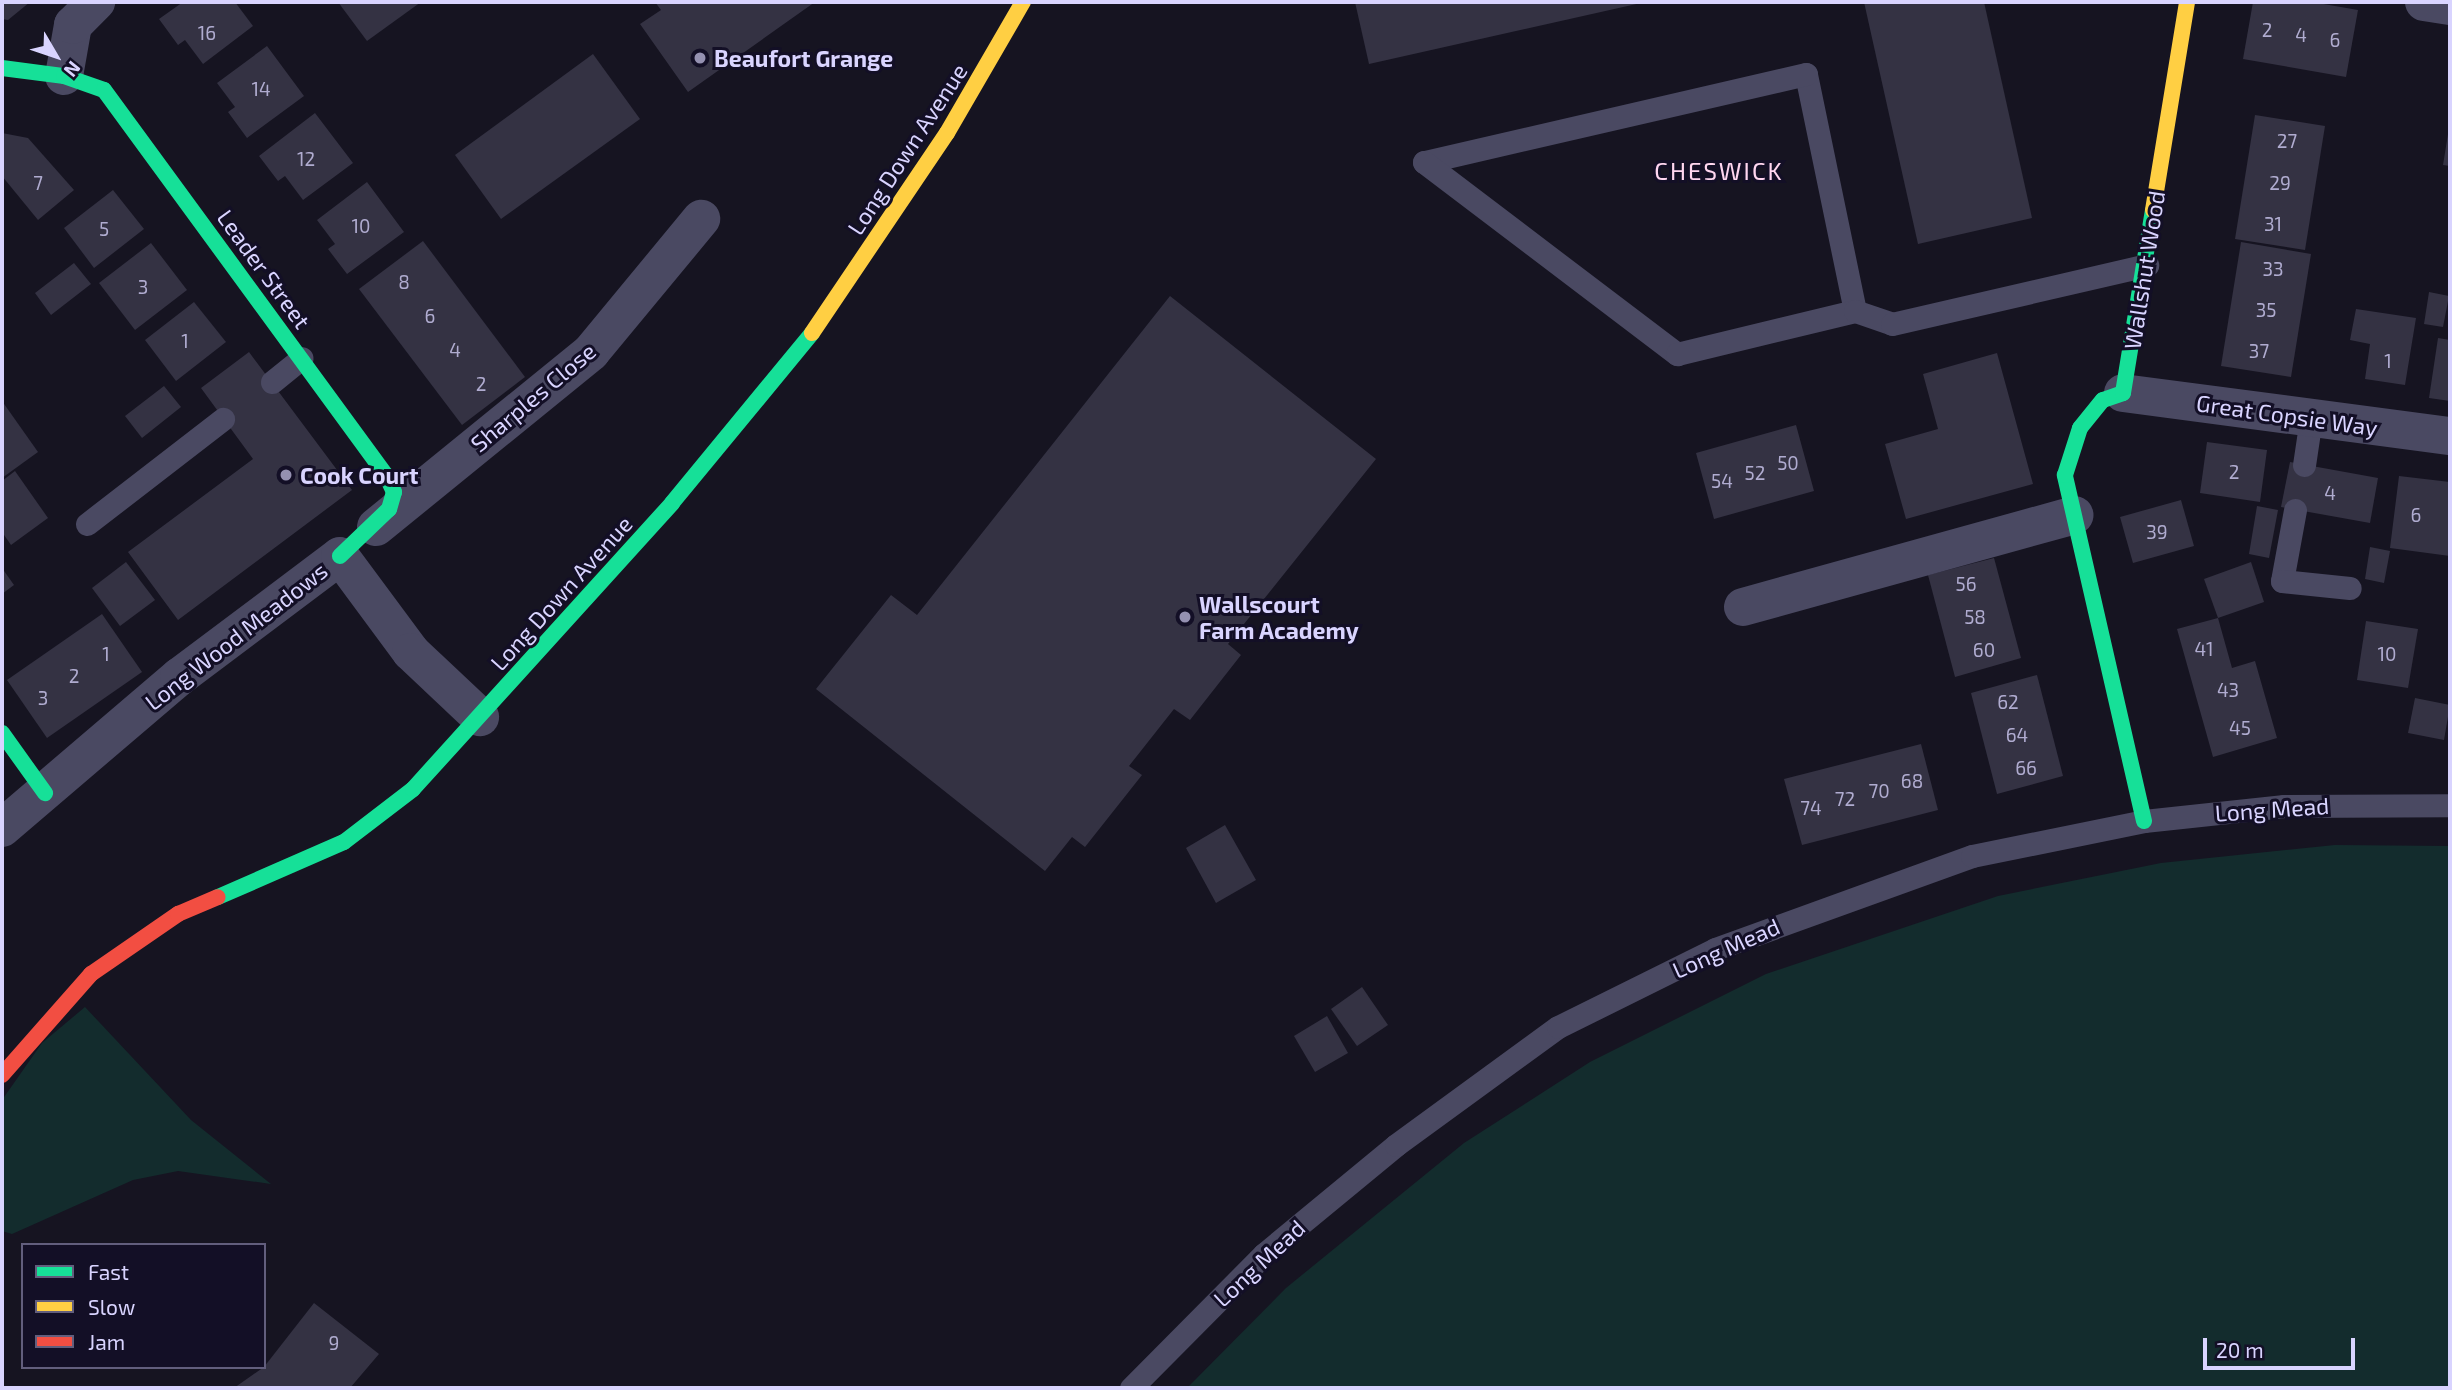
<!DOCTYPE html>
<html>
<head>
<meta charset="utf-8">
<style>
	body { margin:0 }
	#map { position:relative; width:2452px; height:1390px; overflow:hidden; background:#161421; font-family:"Exo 2",sans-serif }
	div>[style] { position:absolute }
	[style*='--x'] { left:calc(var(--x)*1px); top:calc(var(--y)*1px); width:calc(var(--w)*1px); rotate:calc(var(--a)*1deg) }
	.green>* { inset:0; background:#132c2d }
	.building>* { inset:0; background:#343243 }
	.lane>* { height:23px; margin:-11.5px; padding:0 11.5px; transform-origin:11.5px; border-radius:11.5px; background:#4a4962 }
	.street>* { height:38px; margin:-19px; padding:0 19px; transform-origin:19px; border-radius:19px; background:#4a4962 }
	.fast>* { height:16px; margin:-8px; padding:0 8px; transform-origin:8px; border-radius:8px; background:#16e098 }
	.slow>* { height:16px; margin:-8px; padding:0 8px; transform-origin:8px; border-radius:8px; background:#ffcf43 }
	.jam>* { height:16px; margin:-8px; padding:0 8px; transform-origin:8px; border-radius:8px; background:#f24e42 }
	.dots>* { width:19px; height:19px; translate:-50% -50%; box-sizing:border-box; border:4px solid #130f26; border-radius:50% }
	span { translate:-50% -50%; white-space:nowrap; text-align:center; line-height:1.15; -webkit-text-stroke:6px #130f26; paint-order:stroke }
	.number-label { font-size:19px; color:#b0acd0 }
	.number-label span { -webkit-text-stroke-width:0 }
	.poi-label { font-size:23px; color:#d9d4ff; font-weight:700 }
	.left { translate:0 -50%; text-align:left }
	.street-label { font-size:23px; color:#d9d4ff }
	.neighbourhood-label { font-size:24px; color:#ffd6f0; letter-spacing:2px }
	.frame { position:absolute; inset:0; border:4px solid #d9d4ff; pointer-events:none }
	.legend { position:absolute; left:21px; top:1243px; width:245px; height:126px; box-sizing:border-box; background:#130f26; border:2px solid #625e7d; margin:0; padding:9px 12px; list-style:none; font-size:21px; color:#d9d4ff }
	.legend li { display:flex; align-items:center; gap:14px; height:35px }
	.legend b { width:35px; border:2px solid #625e7d }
	.north { position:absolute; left:21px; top:21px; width:70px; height:70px; -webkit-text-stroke:5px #130f26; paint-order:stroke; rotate:129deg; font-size:19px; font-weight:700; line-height:28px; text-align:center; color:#d9d4ff }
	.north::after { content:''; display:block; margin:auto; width:24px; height:32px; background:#d9d4ff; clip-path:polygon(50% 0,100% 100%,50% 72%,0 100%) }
	.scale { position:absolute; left:2203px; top:1338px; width:152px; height:32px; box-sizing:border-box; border:4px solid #d9d4ff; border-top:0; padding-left:9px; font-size:21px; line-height:24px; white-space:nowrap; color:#d9d4ff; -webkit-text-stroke:5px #130f26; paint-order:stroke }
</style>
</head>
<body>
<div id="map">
	<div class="green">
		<i style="clip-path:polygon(2335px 845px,2450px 846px,2450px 1388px,1187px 1388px,1286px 1288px,1464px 1143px,1590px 1062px,1766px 974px,1998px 896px,2161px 863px)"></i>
		<i style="clip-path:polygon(85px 1007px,191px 1120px,271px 1184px,178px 1171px,133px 1180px,12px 1234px,2px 1231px,2px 1100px,42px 1043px)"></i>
	</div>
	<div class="building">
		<i style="clip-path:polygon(2px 2px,30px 2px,8px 20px,2px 19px)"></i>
		<i style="clip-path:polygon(183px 2px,235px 2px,253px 26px,203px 64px,185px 40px,178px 45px,159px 19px)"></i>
		<i style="clip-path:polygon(338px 2px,421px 2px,367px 41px)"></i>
		<i style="clip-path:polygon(655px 2px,815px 2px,688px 92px,640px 24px,661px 10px)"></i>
		<i style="clip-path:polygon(1355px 2px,1641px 2px,1641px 3px,1369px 64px)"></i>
		<i style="clip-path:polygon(1864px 2px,1984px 2px,2032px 218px,1918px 244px)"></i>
		<i style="clip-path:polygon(2253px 2px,2312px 2px,2358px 10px,2346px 77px,2243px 59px)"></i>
		<i style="clip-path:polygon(267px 46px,304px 96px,247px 138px,228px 112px,235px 107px,217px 83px)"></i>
		<i style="clip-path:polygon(593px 54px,640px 119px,501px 219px,455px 155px)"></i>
		<i style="clip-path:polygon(315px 113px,353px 163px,303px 200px,285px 176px,278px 181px,259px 156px)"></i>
		<i style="clip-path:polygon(2255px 115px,2325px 126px,2305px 250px,2235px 239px)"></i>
		<i style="clip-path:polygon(2449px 128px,2450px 129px,2450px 166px,2443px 165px)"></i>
		<i style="clip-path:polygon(2px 133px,28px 138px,74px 190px,38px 220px,2px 176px)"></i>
		<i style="clip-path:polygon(367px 182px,404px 232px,347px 274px,328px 249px,335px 244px,317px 220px)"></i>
		<i style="clip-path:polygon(113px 190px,144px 229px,94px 268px,64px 228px)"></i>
		<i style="clip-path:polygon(423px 241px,525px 377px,462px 425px,359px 289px)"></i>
		<i style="clip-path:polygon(2241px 242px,2311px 254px,2291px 377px,2221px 366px)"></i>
		<i style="clip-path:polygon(151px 243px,187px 290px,135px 330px,99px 283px)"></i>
		<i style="clip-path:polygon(74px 263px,91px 284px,51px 315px,35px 293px)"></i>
		<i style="clip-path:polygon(2429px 292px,2449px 296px,2443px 327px,2424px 324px)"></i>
		<i style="clip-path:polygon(1170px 296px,1376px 459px,1228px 644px,1241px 655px,1190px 720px,1174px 709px,1129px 766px,1142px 775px,1085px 847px,1072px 837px,1045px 871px,816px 689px,891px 595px,917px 615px)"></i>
		<i style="clip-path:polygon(194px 302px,226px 342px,176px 381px,145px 340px)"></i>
		<i style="clip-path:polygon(2356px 309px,2416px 318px,2405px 385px,2365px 379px,2370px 344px,2350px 340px)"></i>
		<i style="clip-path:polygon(2438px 338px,2450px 340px,2450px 401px,2429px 398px)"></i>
		<i style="clip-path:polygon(249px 352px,352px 490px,178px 620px,128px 552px,253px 459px,201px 388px)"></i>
		<i style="clip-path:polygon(1997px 353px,2033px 484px,1906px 519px,1885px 444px,1938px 429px,1923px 374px)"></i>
		<i style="clip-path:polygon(164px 386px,181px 407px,142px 438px,125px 416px)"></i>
		<i style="clip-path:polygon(2px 401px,38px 452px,2px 478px)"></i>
		<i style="clip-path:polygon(1796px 425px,1814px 491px,1714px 519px,1696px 453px)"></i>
		<i style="clip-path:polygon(2207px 442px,2267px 450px,2260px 502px,2200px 493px)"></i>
		<i style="clip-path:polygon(2290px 462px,2378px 478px,2370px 523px,2281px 507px)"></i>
		<i style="clip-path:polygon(15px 471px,48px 518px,11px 545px,2px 532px,2px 481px)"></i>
		<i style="clip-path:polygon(2399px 476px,2450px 482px,2450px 556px,2390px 548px)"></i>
		<i style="clip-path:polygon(2181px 500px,2194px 546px,2133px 563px,2120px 517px)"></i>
		<i style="clip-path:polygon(2257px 506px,2278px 510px,2269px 558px,2249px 554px)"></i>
		<i style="clip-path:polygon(2370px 547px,2390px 551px,2384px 583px,2365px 579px)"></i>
		<i style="clip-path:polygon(1994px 558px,2021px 658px,1955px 677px,1928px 575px)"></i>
		<i style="clip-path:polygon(126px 562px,155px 600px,120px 626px,92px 588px)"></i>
		<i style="clip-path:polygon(2251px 562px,2264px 602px,2218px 618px,2204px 579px)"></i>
		<i style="clip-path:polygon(2px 568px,14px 585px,2px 594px)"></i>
		<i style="clip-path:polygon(102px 614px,142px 672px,47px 738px,7px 680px)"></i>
		<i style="clip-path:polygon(2218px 618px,2232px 668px,2255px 661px,2277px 738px,2213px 757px,2177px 629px)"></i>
		<i style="clip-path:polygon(2366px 621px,2418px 629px,2408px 688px,2357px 680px)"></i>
		<i style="clip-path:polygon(2037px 675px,2063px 776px,1997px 794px,1971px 693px)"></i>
		<i style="clip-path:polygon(2415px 698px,2450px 705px,2444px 740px,2408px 733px)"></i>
		<i style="clip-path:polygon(1921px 744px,1938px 810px,1802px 845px,1784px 779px)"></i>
		<i style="clip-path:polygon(1225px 825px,1256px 880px,1216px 903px,1186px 848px)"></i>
		<i style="clip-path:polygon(1362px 987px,1388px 1025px,1357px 1046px,1331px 1009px)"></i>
		<i style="clip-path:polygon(1327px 1016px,1348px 1053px,1315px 1072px,1294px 1036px)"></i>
		<i style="clip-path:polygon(314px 1303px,379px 1354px,350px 1388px,234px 1388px,264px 1367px)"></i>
	</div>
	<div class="lane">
		<i style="--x:1855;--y:311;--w:242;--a:-101.7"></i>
		<i style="--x:1806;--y:74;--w:392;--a:167"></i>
		<i style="--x:1424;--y:162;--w:318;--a:37.2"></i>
		<i style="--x:1677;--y:354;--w:183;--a:-13.6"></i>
		<i style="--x:1855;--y:311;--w:39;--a:19"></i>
		<i style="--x:1892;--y:324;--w:262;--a:-13"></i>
		<i style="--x:272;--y:382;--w:38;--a:-39"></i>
		<i style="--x:2304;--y:465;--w:48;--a:-81.5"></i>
		<i style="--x:2295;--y:510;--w:72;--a:100.4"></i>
		<i style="--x:2282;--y:581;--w:68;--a:5.9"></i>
		<i style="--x:87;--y:524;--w:172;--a:-37.7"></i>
		<i style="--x:1131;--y:1388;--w:189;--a:-45.2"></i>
		<i style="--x:1264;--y:1254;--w:171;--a:-39.5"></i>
		<i style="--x:1396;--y:1145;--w:200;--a:-36.1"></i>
		<i style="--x:1558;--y:1027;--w:175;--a:-26.4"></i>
		<i style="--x:1715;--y:949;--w:273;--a:-19.9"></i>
		<i style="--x:1972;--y:856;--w:176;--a:-11.5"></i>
		<i style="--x:2144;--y:821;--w:141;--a:-6.1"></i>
		<i style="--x:2284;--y:806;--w:166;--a:-0.3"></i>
	</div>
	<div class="street">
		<i style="--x:2424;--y:2;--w:26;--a:9"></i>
		<i style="--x:64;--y:76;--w:52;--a:-80"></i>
		<i style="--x:73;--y:25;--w:33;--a:-45"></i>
		<i style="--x:2123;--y:393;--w:330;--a:7.5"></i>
		<i style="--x:376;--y:527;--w:277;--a:-39.1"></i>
		<i style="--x:591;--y:352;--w:173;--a:-50.4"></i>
		<i style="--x:1743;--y:607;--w:344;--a:-15.5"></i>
		<i style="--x:2;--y:828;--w:233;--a:-40.5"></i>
		<i style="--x:179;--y:677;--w:201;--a:-36.9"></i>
		<i style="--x:340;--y:556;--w:119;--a:53.5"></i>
		<i style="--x:411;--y:652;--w:95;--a:43.3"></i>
	</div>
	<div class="fast">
		<i style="--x:2;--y:68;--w:63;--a:7.4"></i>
		<i style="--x:64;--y:76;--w:42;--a:19.3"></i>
		<i style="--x:104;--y:90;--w:477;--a:53.8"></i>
		<i style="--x:386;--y:475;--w:19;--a:65"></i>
		<i style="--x:394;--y:492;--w:18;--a:106"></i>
		<i style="--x:389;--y:509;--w:68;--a:136.2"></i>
		<i style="--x:2;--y:733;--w:74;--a:54.4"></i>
		<i style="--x:2144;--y:821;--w:355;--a:-102.9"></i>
		<i style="--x:2065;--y:475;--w:49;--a:-72.3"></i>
		<i style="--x:2080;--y:428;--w:36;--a:-51"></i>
		<i style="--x:2103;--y:400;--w:21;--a:-19"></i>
		<i style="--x:2123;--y:393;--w:185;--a:-80.7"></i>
		<i style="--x:218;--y:897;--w:137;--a:-23.6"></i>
		<i style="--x:344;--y:842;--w:87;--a:-37.5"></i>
		<i style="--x:413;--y:789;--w:386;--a:-47.8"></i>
		<i style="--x:672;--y:503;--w:220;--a:-50.5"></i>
	</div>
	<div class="slow">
		<i style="--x:2153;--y:210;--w:211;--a:-80.7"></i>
		<i style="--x:812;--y:333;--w:241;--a:-56"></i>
		<i style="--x:947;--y:133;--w:151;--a:-59.9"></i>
	</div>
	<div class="jam">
		<i style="--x:2;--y:1075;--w:135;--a:-48.6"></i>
		<i style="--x:91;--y:974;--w:106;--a:-34.6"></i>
		<i style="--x:178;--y:914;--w:43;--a:-23"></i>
	</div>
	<div class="dots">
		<i style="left:700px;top:58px;background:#9591b1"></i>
		<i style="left:286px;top:475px;background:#9591b1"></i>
		<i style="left:1185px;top:617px;background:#9591b1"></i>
	</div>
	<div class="number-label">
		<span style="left:2267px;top:30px">2</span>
		<span style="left:207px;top:33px">16</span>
		<span style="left:2301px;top:35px">4</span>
		<span style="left:2335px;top:40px">6</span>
		<span style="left:261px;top:89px">14</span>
		<span style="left:2287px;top:141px">27</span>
		<span style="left:306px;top:159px">12</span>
		<span style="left:38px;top:183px">7</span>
		<span style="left:2280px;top:183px">29</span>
		<span style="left:2273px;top:224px">31</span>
		<span style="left:361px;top:226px">10</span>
		<span style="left:104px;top:229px">5</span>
		<span style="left:2273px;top:269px">33</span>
		<span style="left:404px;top:282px">8</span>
		<span style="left:143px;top:287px">3</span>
		<span style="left:2266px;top:310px">35</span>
		<span style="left:430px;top:316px">6</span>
		<span style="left:185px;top:341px">1</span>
		<span style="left:455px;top:350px">4</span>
		<span style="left:2259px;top:351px">37</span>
		<span style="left:2388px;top:361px">1</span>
		<span style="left:481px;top:384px">2</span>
		<span style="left:1788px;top:463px">50</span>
		<span style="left:2234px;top:472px">2</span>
		<span style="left:1755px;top:473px">52</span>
		<span style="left:1722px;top:481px">54</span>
		<span style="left:2330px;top:493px">4</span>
		<span style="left:2416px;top:515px">6</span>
		<span style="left:2157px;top:532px">39</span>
		<span style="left:1966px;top:584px">56</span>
		<span style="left:1975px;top:617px">58</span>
		<span style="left:2204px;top:649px">41</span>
		<span style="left:1984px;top:650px">60</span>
		<span style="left:106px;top:654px">1</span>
		<span style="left:2387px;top:654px">10</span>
		<span style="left:74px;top:676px">2</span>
		<span style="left:2228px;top:690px">43</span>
		<span style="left:43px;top:698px">3</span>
		<span style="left:2008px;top:702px">62</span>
		<span style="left:2240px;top:728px">45</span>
		<span style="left:2017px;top:735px">64</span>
		<span style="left:2026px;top:768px">66</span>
		<span style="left:1912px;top:781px">68</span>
		<span style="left:1879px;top:791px">70</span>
		<span style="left:1845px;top:799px">72</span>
		<span style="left:1811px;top:808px">74</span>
		<span style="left:334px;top:1343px">9</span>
	</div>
	<div class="poi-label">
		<span class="left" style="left:714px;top:58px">Beaufort Grange</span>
		<span class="left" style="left:300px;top:475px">Cook Court</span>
		<span class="left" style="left:1199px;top:617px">Wallscourt<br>Farm Academy</span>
	</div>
	<div class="street-label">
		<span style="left:907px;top:149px;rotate:-57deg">Long Down Avenue</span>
		<span style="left:264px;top:269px;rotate:54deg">Leader Street</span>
		<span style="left:2144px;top:270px;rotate:-81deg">Wallshut Wood</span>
		<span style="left:533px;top:397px;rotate:-40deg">Sharples Close</span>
		<span style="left:2287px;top:415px;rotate:8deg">Great Copsie Way</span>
		<span style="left:561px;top:593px;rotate:-48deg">Long Down Avenue</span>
		<span style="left:236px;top:636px;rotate:-38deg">Long Wood Meadows</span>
		<span style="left:2272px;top:809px;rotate:-4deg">Long Mead</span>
		<span style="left:1726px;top:948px;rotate:-24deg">Long Mead</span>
		<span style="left:1259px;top:1263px;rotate:-43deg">Long Mead</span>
	</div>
	<div class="neighbourhood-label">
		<span style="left:1719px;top:171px">CHESWICK</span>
	</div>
	<div class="frame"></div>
	<ul class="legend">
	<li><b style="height:9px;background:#16e098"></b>Fast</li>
	<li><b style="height:9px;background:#ffcf43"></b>Slow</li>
	<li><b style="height:9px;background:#f24e42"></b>Jam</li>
	</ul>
	<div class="north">N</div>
	<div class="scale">20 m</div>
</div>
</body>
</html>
